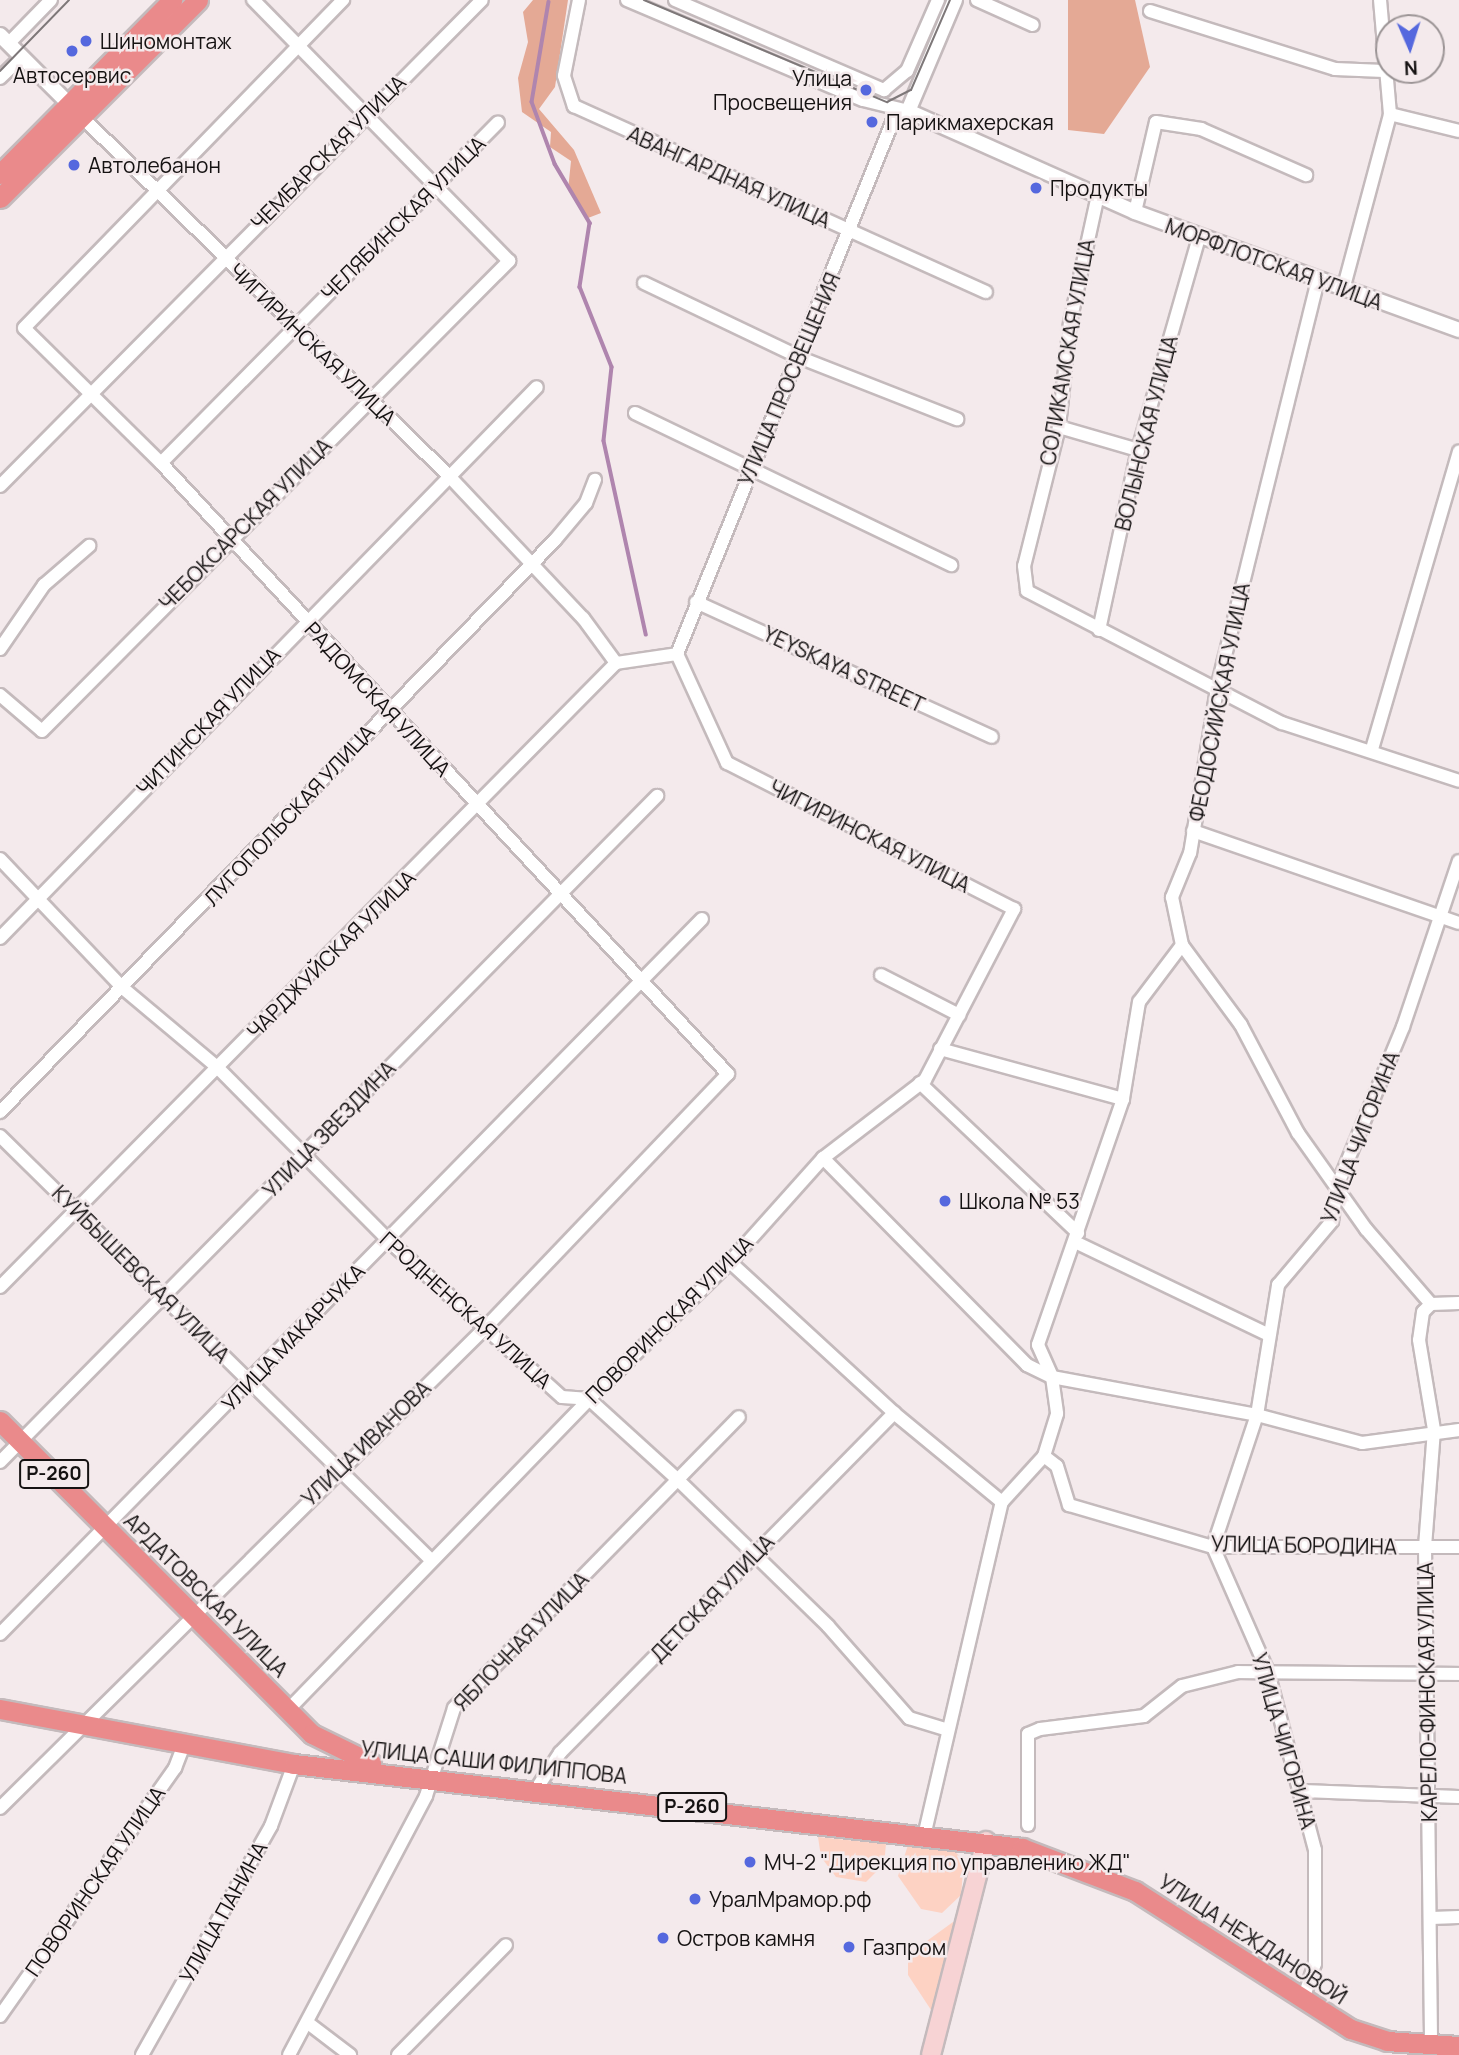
<!DOCTYPE html>
<html>
<head>
<meta charset="utf-8">
<style>
	body { margin:0 }
	#map { position:relative; width:1459px; height:2055px; overflow:hidden; background:#f4eaec; font-family:Manrope,sans-serif }
	div>[style] { position:absolute }
	[style*='--x'] { left:calc(var(--x)*1px); top:calc(var(--y)*1px); width:calc(var(--w)*1px); rotate:calc(var(--a)*1deg) }
	.green>* { inset:0; background:#fdd2c3 }
	.forest>* { inset:0; background:#e4a995 }
	.stream>* { height:3.5px; margin:-1.75px; padding:0 1.75px; transform-origin:1.75px; border-radius:1.75px; background:#af85ae }
	.roads { filter:drop-shadow(2px 0 #c4babc) drop-shadow(-2px 0 #c4babc) drop-shadow(0 2px #c4babc) drop-shadow(0 -2px #c4babc) }
	.minor>* { height:12px; margin:-6px; padding:0 6px; transform-origin:6px; border-radius:6px; background:#fff }
	.tertiary>* { height:14px; margin:-7px; padding:0 7px; transform-origin:7px; border-radius:7px; background:#fff }
	.secondary>* { height:18px; margin:-9px; padding:0 9px; transform-origin:9px; border-radius:9px; background:#f7d3d4 }
	.trunk>* { height:19px; margin:-9.5px; padding:0 9.5px; transform-origin:9.5px; border-radius:9.5px; background:#ea8a8b }
	.tram>* { height:2px; margin:-1px; padding:0 1px; transform-origin:1px; border-radius:1px; background:#7e7879 }
	.dots>* { width:19px; height:19px; translate:-50% -50%; box-sizing:border-box; border:4px solid #f4eaec; border-radius:50% }
	span { translate:-50% -50%; white-space:nowrap; text-align:center; line-height:1.15; -webkit-text-stroke:5px #f4eaec; paint-order:stroke }
	.shield-label span { padding:2px 5px; background:#f4eaec; border:2px solid; border-radius:5px; -webkit-text-stroke-width:0 }
	.shield-label { font-size:19px; color:#151212; font-weight:700 }
	.poi-label { font-size:21px; color:#151212 }
	.left { translate:0 -50%; text-align:left }
	.right { translate:-100% -50%; text-align:right }
	.street-label { font-size:21px; color:#151212 }
	.north { position:absolute; left:1375px; top:14px; width:70px; height:70px; box-sizing:border-box; background:#f4eaec; border:2px solid #9b9495; border-radius:50%; rotate:177deg; font-size:19px; font-weight:700; line-height:28px; text-align:center; color:#151212 }
	.north::after { content:''; display:block; margin:auto; width:24px; height:32px; background:#5568de; clip-path:polygon(50% 0,100% 100%,50% 72%,0 100%) }
</style>
</head>
<body>
<div id="map">
	<div class="green">
		<i style="clip-path:polygon(818px 1837px,886px 1844px,884px 1864px,866px 1882px,836px 1877px,821px 1857px)"></i>
		<i style="clip-path:polygon(908px 1845px,954px 1851px,964px 1860px,961px 1895px,942px 1913px,921px 1909px,898px 1876px)"></i>
		<i style="clip-path:polygon(953px 1922px,956px 1925px,935px 2016px,908px 1975px,908px 1963px,913px 1951px)"></i>
	</div>
	<div class="forest">
		<i style="clip-path:polygon(533px 0,568px 0,555px 87px,539px 109px,574px 150px,601px 213px,588px 218px,568px 190px,571px 161px,550px 147px,551px 132px,522px 112px,518px 78px,528px 42px,523px 12px)"></i>
		<i style="clip-path:polygon(1068px 0,1135px 0,1150px 67px,1104px 134px,1068px 130px)"></i>
	</div>
	<div class="stream">
		<i style="--x:549;--y:2;--w:101;--a:99.6"></i>
		<i style="--x:532;--y:102;--w:66;--a:69.6"></i>
		<i style="--x:555;--y:164;--w:69;--a:59.3"></i>
		<i style="--x:590;--y:223;--w:65;--a:98.9"></i>
		<i style="--x:580;--y:287;--w:86;--a:68.2"></i>
		<i style="--x:612;--y:367;--w:74;--a:96.2"></i>
		<i style="--x:604;--y:441;--w:198;--a:77.7"></i>
	</div>
	<div class="roads">
		<div class="minor">
			<i style="--x:579;--y:0;--w:77;--a:101.2"></i>
			<i style="--x:564;--y:76;--w:32;--a:72"></i>
			<i style="--x:574;--y:106;--w:452;--a:24.3"></i>
			<i style="--x:627;--y:0;--w:256;--a:23"></i>
			<i style="--x:863;--y:100;--w:46;--a:13.7"></i>
			<i style="--x:675;--y:0;--w:228;--a:23.3"></i>
			<i style="--x:884;--y:90;--w:30;--a:-40"></i>
			<i style="--x:907;--y:71;--w:77;--a:-66.4"></i>
			<i style="--x:977;--y:0;--w:61;--a:24.1"></i>
			<i style="--x:1150;--y:11;--w:194;--a:17.4"></i>
			<i style="--x:1335;--y:69;--w:49;--a:2.3"></i>
			<i style="--x:9;--y:43;--w:60;--a:-45.7"></i>
			<i style="--x:0;--y:78;--w:30;--a:-44"></i>
			<i style="--x:1390;--y:114;--w:71;--a:13.8"></i>
			<i style="--x:82;--y:117;--w:513;--a:44.37"></i>
			<i style="--x:449;--y:476;--w:195;--a:46.7"></i>
			<i style="--x:583;--y:618;--w:56;--a:53.7"></i>
			<i style="--x:1098;--y:195;--w:130;--a:102.4"></i>
			<i style="--x:1070;--y:322;--w:106;--a:96"></i>
			<i style="--x:1059;--y:427;--w:143;--a:104.1"></i>
			<i style="--x:1024;--y:566;--w:25;--a:83"></i>
			<i style="--x:1027;--y:591;--w:287;--a:27.4"></i>
			<i style="--x:1282;--y:723;--w:186;--a:18.1"></i>
			<i style="--x:1135;--y:212;--w:92;--a:-76.9"></i>
			<i style="--x:1156;--y:122;--w:46;--a:8.8"></i>
			<i style="--x:1201;--y:129;--w:115;--a:23.7"></i>
			<i style="--x:1318;--y:280;--w:421;--a:103.9"></i>
			<i style="--x:1217;--y:689;--w:166;--a:99.3"></i>
			<i style="--x:1190;--y:853;--w:48;--a:112.2"></i>
			<i style="--x:1172;--y:897;--w:49;--a:78.2"></i>
			<i style="--x:1182;--y:945;--w:71;--a:127"></i>
			<i style="--x:1139;--y:1002;--w:98;--a:99.4"></i>
			<i style="--x:1123;--y:1099;--w:260;--a:109.1"></i>
			<i style="--x:1038;--y:1345;--w:35;--a:66"></i>
			<i style="--x:1052;--y:1377;--w:37;--a:82"></i>
			<i style="--x:1057;--y:1414;--w:44;--a:107.2"></i>
			<i style="--x:1044;--y:1456;--w:16;--a:38"></i>
			<i style="--x:1057;--y:1466;--w:41;--a:72.9"></i>
			<i style="--x:1069;--y:1505;--w:150;--a:16.3"></i>
			<i style="--x:1213;--y:1547;--w:246;--a:0"></i>
			<i style="--x:644;--y:283;--w:174;--a:25.5"></i>
			<i style="--x:801;--y:358;--w:168;--a:21.4"></i>
			<i style="--x:1343;--y:290;--w:182;--a:-75"></i>
			<i style="--x:1390;--y:114;--w:114;--a:-95"></i>
			<i style="--x:635;--y:413;--w:351;--a:25.7"></i>
			<i style="--x:1059;--y:427;--w:82;--a:16.2"></i>
			<i style="--x:161;--y:463;--w:479;--a:-45.3"></i>
			<i style="--x:0;--y:486;--w:684;--a:-45.24"></i>
			<i style="--x:696;--y:602;--w:325;--a:24.5"></i>
			<i style="--x:1099;--y:630;--w:184;--a:-77.8"></i>
			<i style="--x:1138;--y:450;--w:222;--a:-74"></i>
			<i style="--x:0;--y:649;--w:78;--a:-55.5"></i>
			<i style="--x:44;--y:585;--w:60;--a:-40.9"></i>
			<i style="--x:0;--y:695;--w:55;--a:40.6"></i>
			<i style="--x:42;--y:731;--w:663;--a:-45.18"></i>
			<i style="--x:509;--y:261;--w:366;--a:-134.4"></i>
			<i style="--x:1372;--y:749;--w:310;--a:-73.7"></i>
			<i style="--x:1193;--y:831;--w:281;--a:19.1"></i>
			<i style="--x:0;--y:859;--w:180;--a:46.4"></i>
			<i style="--x:124;--y:989;--w:123;--a:40"></i>
			<i style="--x:218;--y:1068;--w:242;--a:45.3"></i>
			<i style="--x:388;--y:1240;--w:234;--a:42.1"></i>
			<i style="--x:562;--y:1397;--w:27;--a:4"></i>
			<i style="--x:589;--y:1399;--w:120;--a:42.3"></i>
			<i style="--x:678;--y:1480;--w:209;--a:44.2"></i>
			<i style="--x:828;--y:1626;--w:123;--a:48.6"></i>
			<i style="--x:909;--y:1718;--w:41;--a:17.1"></i>
			<i style="--x:0;--y:938;--w:769;--a:-45.74"></i>
			<i style="--x:1182;--y:945;--w:99;--a:53.6"></i>
			<i style="--x:1241;--y:1025;--w:122;--a:62.2"></i>
			<i style="--x:1298;--y:1133;--w:118;--a:54.7"></i>
			<i style="--x:1366;--y:1229;--w:99;--a:49.1"></i>
			<i style="--x:1431;--y:1304;--w:28;--a:-2"></i>
			<i style="--x:881;--y:975;--w:88;--a:27.1"></i>
			<i style="--x:940;--y:1049;--w:190;--a:15.3"></i>
			<i style="--x:920;--y:1083;--w:218;--a:43.5"></i>
			<i style="--x:0;--y:1112;--w:797;--a:-45.86"></i>
			<i style="--x:555;--y:540;--w:48;--a:-50"></i>
			<i style="--x:586;--y:503;--w:25;--a:-69"></i>
			<i style="--x:0;--y:1136;--w:605;--a:44.53"></i>
			<i style="--x:823;--y:1158;--w:291;--a:45.4"></i>
			<i style="--x:1027;--y:1365;--w:28;--a:26"></i>
			<i style="--x:1052;--y:1377;--w:208;--a:10.5"></i>
			<i style="--x:1257;--y:1415;--w:109;--a:14.9"></i>
			<i style="--x:1362;--y:1443;--w:98;--a:-7.6"></i>
			<i style="--x:1075;--y:1242;--w:215;--a:25.6"></i>
			<i style="--x:730;--y:1262;--w:223;--a:42.6"></i>
			<i style="--x:894;--y:1413;--w:140;--a:39.5"></i>
			<i style="--x:0;--y:1287;--w:877;--a:-45.37"></i>
			<i style="--x:616;--y:663;--w:62;--a:-8.4"></i>
			<i style="--x:1431;--y:1304;--w:11;--a:135"></i>
			<i style="--x:1423;--y:1312;--w:28;--a:98"></i>
			<i style="--x:1419;--y:1340;--w:91;--a:80.5"></i>
			<i style="--x:1434;--y:1430;--w:117;--a:94.4"></i>
			<i style="--x:1425;--y:1547;--w:498;--a:89.3"></i>
			<i style="--x:0;--y:1462;--w:936;--a:-45.39"></i>
			<i style="--x:0;--y:1634;--w:1002;--a:-45.53"></i>
			<i style="--x:288;--y:1710;--w:433;--a:-45.9"></i>
			<i style="--x:589;--y:1399;--w:197;--a:-44.2"></i>
			<i style="--x:730;--y:1262;--w:140;--a:-48.2"></i>
			<i style="--x:823;--y:1158;--w:128;--a:-37.4"></i>
			<i style="--x:925;--y:1080;--w:193;--a:-62.5"></i>
			<i style="--x:1014;--y:909;--w:322;--a:-153"></i>
			<i style="--x:727;--y:763;--w:120;--a:-114.6"></i>
			<i style="--x:677;--y:654;--w:573;--a:-67.96"></i>
			<i style="--x:892;--y:123;--w:20;--a:-37"></i>
			<i style="--x:537;--y:1788;--w:42;--a:-56.7"></i>
			<i style="--x:560;--y:1753;--w:477;--a:-45.5"></i>
			<i style="--x:1303;--y:1791;--w:156;--a:2.2"></i>
			<i style="--x:0;--y:1808;--w:684;--a:-44.7"></i>
			<i style="--x:486;--y:1327;--w:350;--a:-46.3"></i>
			<i style="--x:728;--y:1074;--w:834;--a:-132.86"></i>
			<i style="--x:161;--y:463;--w:192;--a:-135.4"></i>
			<i style="--x:24;--y:328;--w:458;--a:-45.8"></i>
			<i style="--x:1028;--y:1825;--w:91;--a:-90"></i>
			<i style="--x:1028;--y:1734;--w:13;--a:-23"></i>
			<i style="--x:1040;--y:1729;--w:105;--a:-7.1"></i>
			<i style="--x:1144;--y:1716;--w:48;--a:-38.3"></i>
			<i style="--x:1182;--y:1686;--w:58;--a:-14"></i>
			<i style="--x:1238;--y:1672;--w:221;--a:0.5"></i>
			<i style="--x:925;--y:1832;--w:339;--a:-76.9"></i>
			<i style="--x:1002;--y:1502;--w:62;--a:-47.6"></i>
			<i style="--x:1431;--y:1918;--w:28;--a:-2"></i>
			<i style="--x:1303;--y:2000;--w:38;--a:-72"></i>
			<i style="--x:1315;--y:1964;--w:114;--a:-90"></i>
			<i style="--x:1315;--y:1850;--w:184;--a:-104.8"></i>
			<i style="--x:1268;--y:1672;--w:137;--a:-113.7"></i>
			<i style="--x:1213;--y:1547;--w:139;--a:-71.6"></i>
			<i style="--x:1257;--y:1415;--w:132;--a:-80.8"></i>
			<i style="--x:1278;--y:1285;--w:84;--a:-49.8"></i>
			<i style="--x:1332;--y:1221;--w:37;--a:-81"></i>
			<i style="--x:1338;--y:1184;--w:170;--a:-67.5"></i>
			<i style="--x:1403;--y:1027;--w:175;--a:-71.4"></i>
			<i style="--x:0;--y:2016;--w:304;--a:-54.8"></i>
			<i style="--x:175;--y:1768;--w:26;--a:-69"></i>
			<i style="--x:308;--y:2023;--w:53;--a:37.3"></i>
			<i style="--x:142;--y:2055;--w:263;--a:-60.6"></i>
			<i style="--x:271;--y:1826;--w:66;--a:-69.6"></i>
			<i style="--x:289;--y:2055;--w:293;--a:-62.1"></i>
			<i style="--x:426;--y:1796;--w:92;--a:-72.3"></i>
			<i style="--x:454;--y:1708;--w:407;--a:-45.6"></i>
			<i style="--x:398;--y:2055;--w:154;--a:-45.5"></i>
		</div>
		<div class="tertiary">
			<i style="--x:955;--y:0;--w:121;--a:112.9"></i>
			<i style="--x:908;--y:111;--w:248;--a:24"></i>
			<i style="--x:1135;--y:212;--w:345;--a:20"></i>
			<i style="--x:0;--y:35;--w:107;--a:45"></i>
		</div>
		<div class="secondary">
			<i style="--x:931;--y:2055;--w:221;--a:-75.6"></i>
		</div>
		<div class="trunk">
			<i style="--x:0;--y:174;--w:245;--a:-45.3"></i>
			<i style="--x:0;--y:198;--w:280;--a:-45"></i>
			<i style="--x:0;--y:1421;--w:442;--a:45.1"></i>
			<i style="--x:312;--y:1734;--w:66;--a:26.2"></i>
			<i style="--x:0;--y:1709;--w:299;--a:10.6"></i>
			<i style="--x:294;--y:1764;--w:733;--a:6.58"></i>
			<i style="--x:1022;--y:1848;--w:121;--a:20.8"></i>
			<i style="--x:1135;--y:1891;--w:256;--a:32.6"></i>
			<i style="--x:1351;--y:2029;--w:38;--a:18"></i>
			<i style="--x:1387;--y:2041;--w:72;--a:4"></i>
		</div>
	</div>
	<div class="tram">
		<i style="--x:644;--y:0;--w:264;--a:22.8"></i>
		<i style="--x:887;--y:102;--w:27;--a:-27"></i>
		<i style="--x:911;--y:90;--w:98;--a:-66.6"></i>
		<i style="--x:0;--y:71;--w:99;--a:-45.8"></i>
	</div>
	<div class="dots">
		<i style="left:86px;top:41px;background:#5568de"></i>
		<i style="left:72px;top:51px;background:#5568de"></i>
		<i style="left:866px;top:90px;background:#5568de"></i>
		<i style="left:872px;top:122px;background:#5568de"></i>
		<i style="left:74px;top:165px;background:#5568de"></i>
		<i style="left:1036px;top:188px;background:#5568de"></i>
		<i style="left:945px;top:1201px;background:#5568de"></i>
		<i style="left:750px;top:1862px;background:#5568de"></i>
		<i style="left:695px;top:1899px;background:#5568de"></i>
		<i style="left:663px;top:1938px;background:#5568de"></i>
		<i style="left:849px;top:1947px;background:#5568de"></i>
	</div>
	<div class="shield-label">
		<span style="left:54px;top:1474px">Р-260</span>
		<span style="left:692px;top:1807px">Р-260</span>
	</div>
	<div class="poi-label">
		<span class="left" style="left:100px;top:41px">Шиномонтаж</span>
		<span style="left:72px;top:75px">Автосервис</span>
		<span class="right" style="left:852px;top:90px">Улица<br>Просвещения</span>
		<span class="left" style="left:886px;top:122px">Парикмахерская</span>
		<span class="left" style="left:88px;top:165px">Автолебанон</span>
		<span class="left" style="left:1050px;top:188px">Продукты</span>
		<span class="left" style="left:959px;top:1201px">Школа № 53</span>
		<span class="left" style="left:764px;top:1862px">МЧ-2 "Дирекция по управлению ЖД"</span>
		<span class="left" style="left:709px;top:1899px">УралМрамор.рф</span>
		<span class="left" style="left:677px;top:1938px">Остров камня</span>
		<span class="left" style="left:863px;top:1947px">Газпром</span>
	</div>
	<div class="street-label">
		<span style="left:328px;top:152px;rotate:-45deg">ЧЕМБАРСКАЯ УЛИЦА</span>
		<span style="left:729px;top:177px;rotate:24deg">АВАНГАРДНАЯ УЛИЦА</span>
		<span style="left:403px;top:218px;rotate:-45deg">ЧЕЛЯБИНСКАЯ УЛИЦА</span>
		<span style="left:1274px;top:264px;rotate:20deg">МОРФЛОТСКАЯ УЛИЦА</span>
		<span style="left:313px;top:344px;rotate:44deg">ЧИГИРИНСКАЯ УЛИЦА</span>
		<span style="left:1067px;top:352px;rotate:-80deg">СОЛИКАМСКАЯ УЛИЦА</span>
		<span style="left:789px;top:379px;rotate:-67deg">УЛИЦА ПРОСВЕЩЕНИЯ</span>
		<span style="left:1146px;top:433px;rotate:-76deg">ВОЛЫНСКАЯ УЛИЦА</span>
		<span style="left:245px;top:524px;rotate:-45deg">ЧЕБОКСАРСКАЯ УЛИЦА</span>
		<span style="left:844px;top:669px;rotate:25deg">YEYSKAYA STREET</span>
		<span style="left:378px;top:699px;rotate:47deg">РАДОМСКАЯ УЛИЦА</span>
		<span style="left:1219px;top:702px;rotate:-79deg">ФЕОДОСИЙСКАЯ УЛИЦА</span>
		<span style="left:208px;top:721px;rotate:-46deg">ЧИТИНСКАЯ УЛИЦА</span>
		<span style="left:289px;top:815px;rotate:-47deg">ЛУГОПОЛЬСКАЯ УЛИЦА</span>
		<span style="left:870px;top:836px;rotate:27deg">ЧИГИРИНСКАЯ УЛИЦА</span>
		<span style="left:331px;top:954px;rotate:-45deg">ЧАРДЖУЙСКАЯ УЛИЦА</span>
		<span style="left:329px;top:1129px;rotate:-46deg">УЛИЦА ЗВЕЗДИНА</span>
		<span style="left:1360px;top:1137px;rotate:-69deg">УЛИЦА ЧИГОРИНА</span>
		<span style="left:141px;top:1274px;rotate:45deg">КУЙБЫШЕВСКАЯ УЛИЦА</span>
		<span style="left:466px;top:1310px;rotate:42deg">ГРОДНЕНСКАЯ УЛИЦА</span>
		<span style="left:669px;top:1319px;rotate:-45deg">ПОВОРИНСКАЯ УЛИЦА</span>
		<span style="left:293px;top:1337px;rotate:-46deg">УЛИЦА МАКАРЧУКА</span>
		<span style="left:366px;top:1443px;rotate:-44deg">УЛИЦА ИВАНОВА</span>
		<span style="left:1304px;top:1545px;rotate:1deg">УЛИЦА БОРОДИНА</span>
		<span style="left:206px;top:1595px;rotate:45deg">АРДАТОВСКАЯ УЛИЦА</span>
		<span style="left:712px;top:1598px;rotate:-46deg">ДЕТСКАЯ УЛИЦА</span>
		<span style="left:521px;top:1641px;rotate:-46deg">ЯБЛОЧНАЯ УЛИЦА</span>
		<span style="left:1427px;top:1692px;rotate:-91deg">КАРЕЛО-ФИНСКАЯ УЛИЦА</span>
		<span style="left:1284px;top:1741px;rotate:74deg">УЛИЦА ЧИГОРИНА</span>
		<span style="left:494px;top:1762px;rotate:6deg">УЛИЦА САШИ ФИЛИППОВА</span>
		<span style="left:95px;top:1881px;rotate:-55deg">ПОВОРИНСКАЯ УЛИЦА</span>
		<span style="left:223px;top:1912px;rotate:-61deg">УЛИЦА ПАНИНА</span>
		<span style="left:1253px;top:1939px;rotate:33deg">УЛИЦА НЕЖДАНОВОЙ</span>
	</div>
	<div class="north">N</div>
</div>
</body>
</html>
